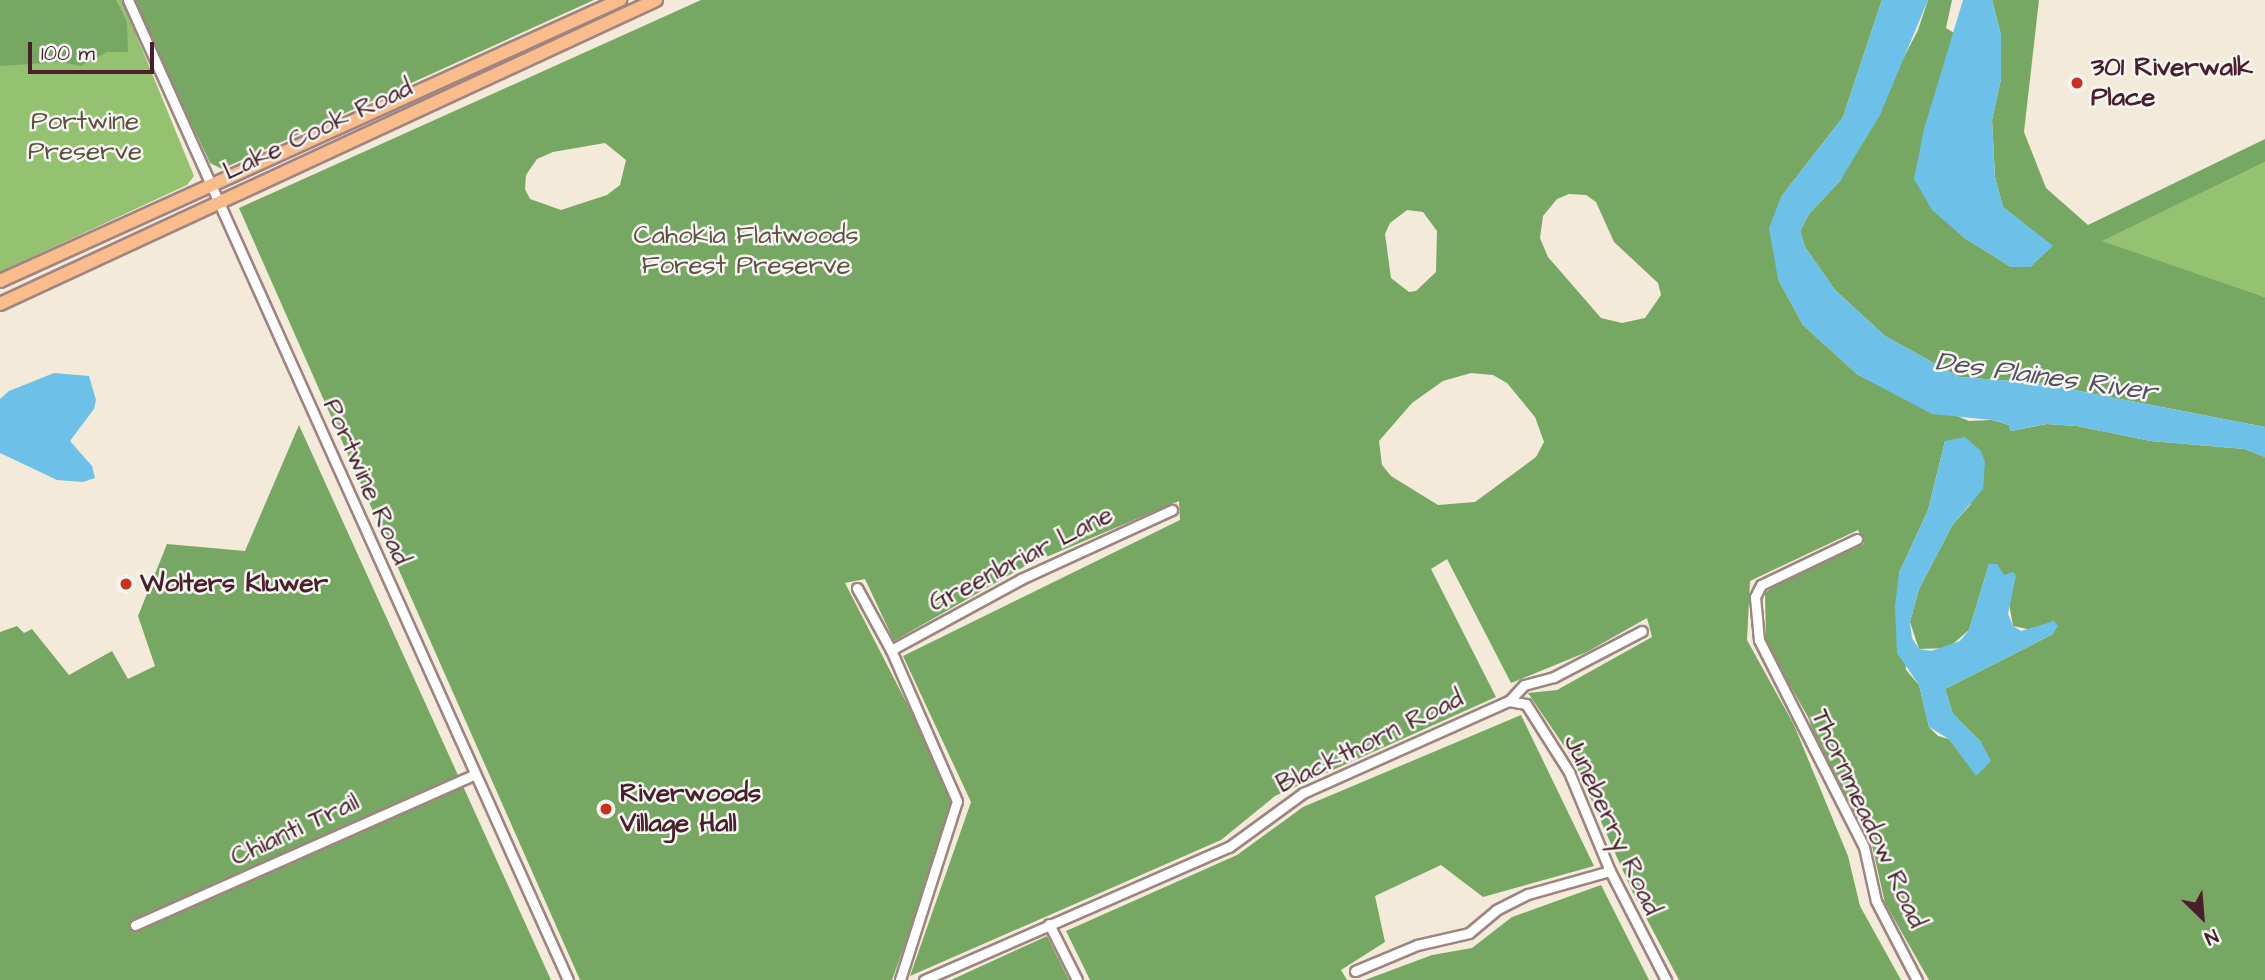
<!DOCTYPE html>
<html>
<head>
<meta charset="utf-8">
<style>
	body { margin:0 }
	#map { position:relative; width:2265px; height:980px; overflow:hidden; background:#f4eada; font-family:"Architects Daughter",sans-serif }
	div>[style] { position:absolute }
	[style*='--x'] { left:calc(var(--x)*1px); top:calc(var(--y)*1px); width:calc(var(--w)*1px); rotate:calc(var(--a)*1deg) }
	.green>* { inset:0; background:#94c271 }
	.forest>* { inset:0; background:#77a863 }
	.water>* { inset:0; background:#6dc1e9 }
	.roads { filter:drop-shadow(2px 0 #9f8482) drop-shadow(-2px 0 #9f8482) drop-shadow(0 2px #9f8482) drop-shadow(0 -2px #9f8482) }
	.minor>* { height:9px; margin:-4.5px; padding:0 4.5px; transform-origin:4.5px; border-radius:4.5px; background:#fff }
	.major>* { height:12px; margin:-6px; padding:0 6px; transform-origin:6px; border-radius:6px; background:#f9bc8a }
	.dots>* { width:19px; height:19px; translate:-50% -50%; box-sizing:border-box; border:4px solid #f6f6f2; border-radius:50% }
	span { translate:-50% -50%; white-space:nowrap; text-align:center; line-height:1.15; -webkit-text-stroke:5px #f6f6f2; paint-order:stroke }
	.poi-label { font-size:26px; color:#4a1f2b; font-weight:700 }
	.left { translate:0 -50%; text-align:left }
	.park-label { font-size:26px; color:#605040 }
	.street-label { font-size:26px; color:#4a1f2b }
	.water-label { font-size:28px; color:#545064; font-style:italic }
	.north { position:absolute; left:2167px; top:882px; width:70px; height:70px; -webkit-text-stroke:5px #f6f6f2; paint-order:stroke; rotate:155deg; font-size:19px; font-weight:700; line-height:28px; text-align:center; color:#4a1f2b }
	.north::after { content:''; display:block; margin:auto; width:24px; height:32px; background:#4a1f2b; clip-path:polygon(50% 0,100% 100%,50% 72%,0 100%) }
	.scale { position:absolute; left:28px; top:42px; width:126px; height:32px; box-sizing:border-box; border:4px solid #4a1f2b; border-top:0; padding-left:9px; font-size:21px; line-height:24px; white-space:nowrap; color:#4a1f2b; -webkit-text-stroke:5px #f6f6f2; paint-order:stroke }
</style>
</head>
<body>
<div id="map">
	<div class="green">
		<i style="clip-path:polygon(0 0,122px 0,194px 176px,187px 185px,0 272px)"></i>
		<i style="clip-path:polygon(2265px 162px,2265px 297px,2101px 241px)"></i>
	</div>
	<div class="forest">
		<i style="clip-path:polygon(0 0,116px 0,127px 22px,128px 52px,107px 52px,81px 66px,62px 62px,0 66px)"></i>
		<i style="clip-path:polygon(133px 0,594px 0,222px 169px,210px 163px)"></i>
		<i style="clip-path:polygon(evenodd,701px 0,1882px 0,1843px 117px,1781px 197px,1778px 279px,1803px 325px,1858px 375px,1969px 421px,1992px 420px,2009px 425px,2011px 431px,2047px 424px,2077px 426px,2151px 441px,2245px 449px,2265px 457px,2265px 980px,1929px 980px,1885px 903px,1872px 845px,1822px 757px,1808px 717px,1766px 643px,1765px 593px,1786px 577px,1864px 544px,1858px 530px,1750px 581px,1747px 640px,1794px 725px,1848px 856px,1860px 906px,1901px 980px,1679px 980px,1633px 893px,1573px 759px,1528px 693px,1557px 690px,1652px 637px,1647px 618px,1587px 652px,1511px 683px,1447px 559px,1431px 569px,1496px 697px,1275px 796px,1221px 840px,910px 976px,971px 802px,903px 656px,1180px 520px,1179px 501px,1025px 566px,894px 641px,865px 579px,845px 583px,957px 801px,892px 980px,580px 980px,239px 208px,701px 0,605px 143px,626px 160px,620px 185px,607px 195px,561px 210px,530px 199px,525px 189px,526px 175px,537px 159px,553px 152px,605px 143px,701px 0,1569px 194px,1586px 195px,1596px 202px,1614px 242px,1658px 283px,1661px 295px,1645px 318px,1622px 323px,1601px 318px,1548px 257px,1540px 238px,1543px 216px,1557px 199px,1569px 194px,701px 0,1407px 210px,1423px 212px,1437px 231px,1436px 272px,1416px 291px,1409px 292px,1391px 278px,1385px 234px,1390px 223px,1407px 210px,701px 0,1471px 373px,1493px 375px,1507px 383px,1535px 417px,1544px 442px,1536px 457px,1475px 502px,1438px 505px,1391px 476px,1382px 465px,1379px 441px,1412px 403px,1443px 381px,1471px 373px,701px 0,1945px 441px,1971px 504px,1953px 524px,1919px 589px,1910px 622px,1919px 649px,1948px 648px,1969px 630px,1989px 564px,2004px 575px,2013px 626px,2032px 630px,2054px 621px,2053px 634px,1945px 689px,1953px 714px,1981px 742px,1977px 775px,1949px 739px,1938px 736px,1929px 727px,1919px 685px,1906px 670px,1899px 573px,1928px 510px,1945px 441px)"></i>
		<i style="clip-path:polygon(1928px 0,1952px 0,1946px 28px,1954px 33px,1914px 179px,1963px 237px,2011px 267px,2030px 267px,2052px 246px,2003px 207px,1995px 177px,1992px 120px,2001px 79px,2001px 35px,1992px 0,2039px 0,2024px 132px,2046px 188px,2088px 225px,2265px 139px,2265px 162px,2102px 241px,2265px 297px,2265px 427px,2038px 383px,1959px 377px,1885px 336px,1835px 290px,1805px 247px,1800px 231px,1809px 214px,1840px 181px,1918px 30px)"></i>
		<i style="clip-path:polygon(299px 425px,551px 980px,0 980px,0 632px,17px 626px,24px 633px,32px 629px,69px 675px,112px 651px,128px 679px,155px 666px,138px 616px,167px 544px,245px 551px)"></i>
		<i style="clip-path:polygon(1521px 715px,1594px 866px,1483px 897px,1441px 865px,1375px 896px,1385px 942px,1341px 970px,1347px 980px,1090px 980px,1066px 931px,1237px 855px,1303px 807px)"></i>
		<i style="clip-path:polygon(1601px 885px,1649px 980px,1365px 980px,1432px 955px,1472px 948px,1512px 917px)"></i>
		<i style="clip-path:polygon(1047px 936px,1069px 980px,951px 980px)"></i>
	</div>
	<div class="water">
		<i style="clip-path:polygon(1882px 0,1928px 0,1880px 115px,1840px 181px,1809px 214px,1800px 231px,1805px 247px,1835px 290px,1885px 336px,1959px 377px,2038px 383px,2265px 427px,2265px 457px,2245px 449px,2151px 441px,2077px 426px,2047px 424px,2010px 431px,2009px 425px,1992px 420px,1932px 414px,1858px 375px,1803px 325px,1778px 279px,1769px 228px,1781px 197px,1843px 117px)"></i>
		<i style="clip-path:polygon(1963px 0,1992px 0,2001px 35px,2001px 79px,1992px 120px,1995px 177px,2003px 207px,2053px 246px,2030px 267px,2011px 267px,1963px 237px,1932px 210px,1914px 179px,1924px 129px)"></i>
		<i style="clip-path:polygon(54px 373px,89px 376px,96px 400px,94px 409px,70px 441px,92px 466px,95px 478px,83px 482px,57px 480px,0 453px,0 399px,9px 391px)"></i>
		<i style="clip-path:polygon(1965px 437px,1981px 451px,1985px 462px,1983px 489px,1953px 524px,1919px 589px,1910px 622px,1912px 638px,1919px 649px,1931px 651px,1960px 641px,1969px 630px,1989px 564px,1997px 564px,2004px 575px,2013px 572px,2016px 576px,2008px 614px,2013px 626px,2021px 631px,2054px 621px,2058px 626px,2053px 634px,1945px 689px,1953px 714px,1981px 742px,1991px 761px,1976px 776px,1949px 739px,1929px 727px,1919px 685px,1897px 653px,1895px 606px,1899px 573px,1928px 510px,1945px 441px)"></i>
	</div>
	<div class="roads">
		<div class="minor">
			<i style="--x:128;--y:0;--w:1074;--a:65.82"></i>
			<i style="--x:1857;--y:539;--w:106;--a:154.4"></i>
			<i style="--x:1761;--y:585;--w:13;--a:117"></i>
			<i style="--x:1755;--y:597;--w:43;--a:84.7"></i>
			<i style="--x:1759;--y:640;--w:232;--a:63.1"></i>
			<i style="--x:1864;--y:847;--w:55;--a:77.5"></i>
			<i style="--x:1876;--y:901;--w:89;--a:62.6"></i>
			<i style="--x:857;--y:588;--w:71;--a:61.3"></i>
			<i style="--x:891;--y:650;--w:165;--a:66.4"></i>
			<i style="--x:957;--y:801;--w:188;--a:107.7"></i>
			<i style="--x:891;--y:650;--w:148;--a:-28.6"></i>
			<i style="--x:1021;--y:579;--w:166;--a:-24.6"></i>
			<i style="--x:1509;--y:701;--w:17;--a:10"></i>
			<i style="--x:1526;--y:704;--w:80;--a:57.7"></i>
			<i style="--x:1569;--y:772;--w:107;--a:67.5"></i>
			<i style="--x:1610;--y:871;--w:123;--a:62.8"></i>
			<i style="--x:1049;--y:924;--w:63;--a:63.4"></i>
			<i style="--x:135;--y:925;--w:371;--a:-23.9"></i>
			<i style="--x:1355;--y:971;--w:67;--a:-22.8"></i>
			<i style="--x:1417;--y:945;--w:53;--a:-13"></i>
			<i style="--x:1469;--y:933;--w:35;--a:-40"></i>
			<i style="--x:1496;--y:910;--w:36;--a:-27"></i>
			<i style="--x:1528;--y:894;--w:85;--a:-15.7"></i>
			<i style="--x:924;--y:980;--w:333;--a:-23.6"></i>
			<i style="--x:1229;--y:847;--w:92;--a:-36.1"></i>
			<i style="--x:1303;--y:793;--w:226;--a:-24.1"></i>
			<i style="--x:1509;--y:701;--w:22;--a:-47"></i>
			<i style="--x:1524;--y:685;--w:31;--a:-15"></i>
			<i style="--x:1554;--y:677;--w:99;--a:-27.6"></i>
		</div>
		<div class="major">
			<i style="--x:0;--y:281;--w:681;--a:-24.38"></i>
			<i style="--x:0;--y:304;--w:723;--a:-24.86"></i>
		</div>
	</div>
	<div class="dots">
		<i style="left:2077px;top:83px;background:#c8321e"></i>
		<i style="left:126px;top:584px;background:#c8321e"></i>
		<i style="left:606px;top:809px;background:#c8321e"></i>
	</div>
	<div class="poi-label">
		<span class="left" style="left:2091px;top:83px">301 Riverwalk<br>Place</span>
		<span class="left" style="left:140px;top:584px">Wolters Kluwer</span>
		<span class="left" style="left:620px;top:809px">Riverwoods<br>Village Hall</span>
	</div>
	<div class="park-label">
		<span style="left:85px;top:137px">Portwine<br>Preserve</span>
		<span style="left:746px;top:251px">Cahokia Flatwoods<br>Forest Preserve</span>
	</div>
	<div class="street-label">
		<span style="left:318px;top:130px;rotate:-25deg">Lake Cook Road</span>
		<span style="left:366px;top:482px;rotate:66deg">Portwine Road</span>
		<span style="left:1021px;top:559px;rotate:-27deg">Greenbriar Lane</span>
		<span style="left:1370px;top:742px;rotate:-26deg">Blackthorn Road</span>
		<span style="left:1868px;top:819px;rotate:65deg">Thornmeadow Road</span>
		<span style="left:1612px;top:825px;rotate:65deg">Juneberry Road</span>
		<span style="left:295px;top:830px;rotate:-25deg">Chianti Trail</span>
	</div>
	<div class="water-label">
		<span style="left:2046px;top:377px;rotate:8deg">Des Plaines River</span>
	</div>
	<div class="north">N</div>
	<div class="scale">100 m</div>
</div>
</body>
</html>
